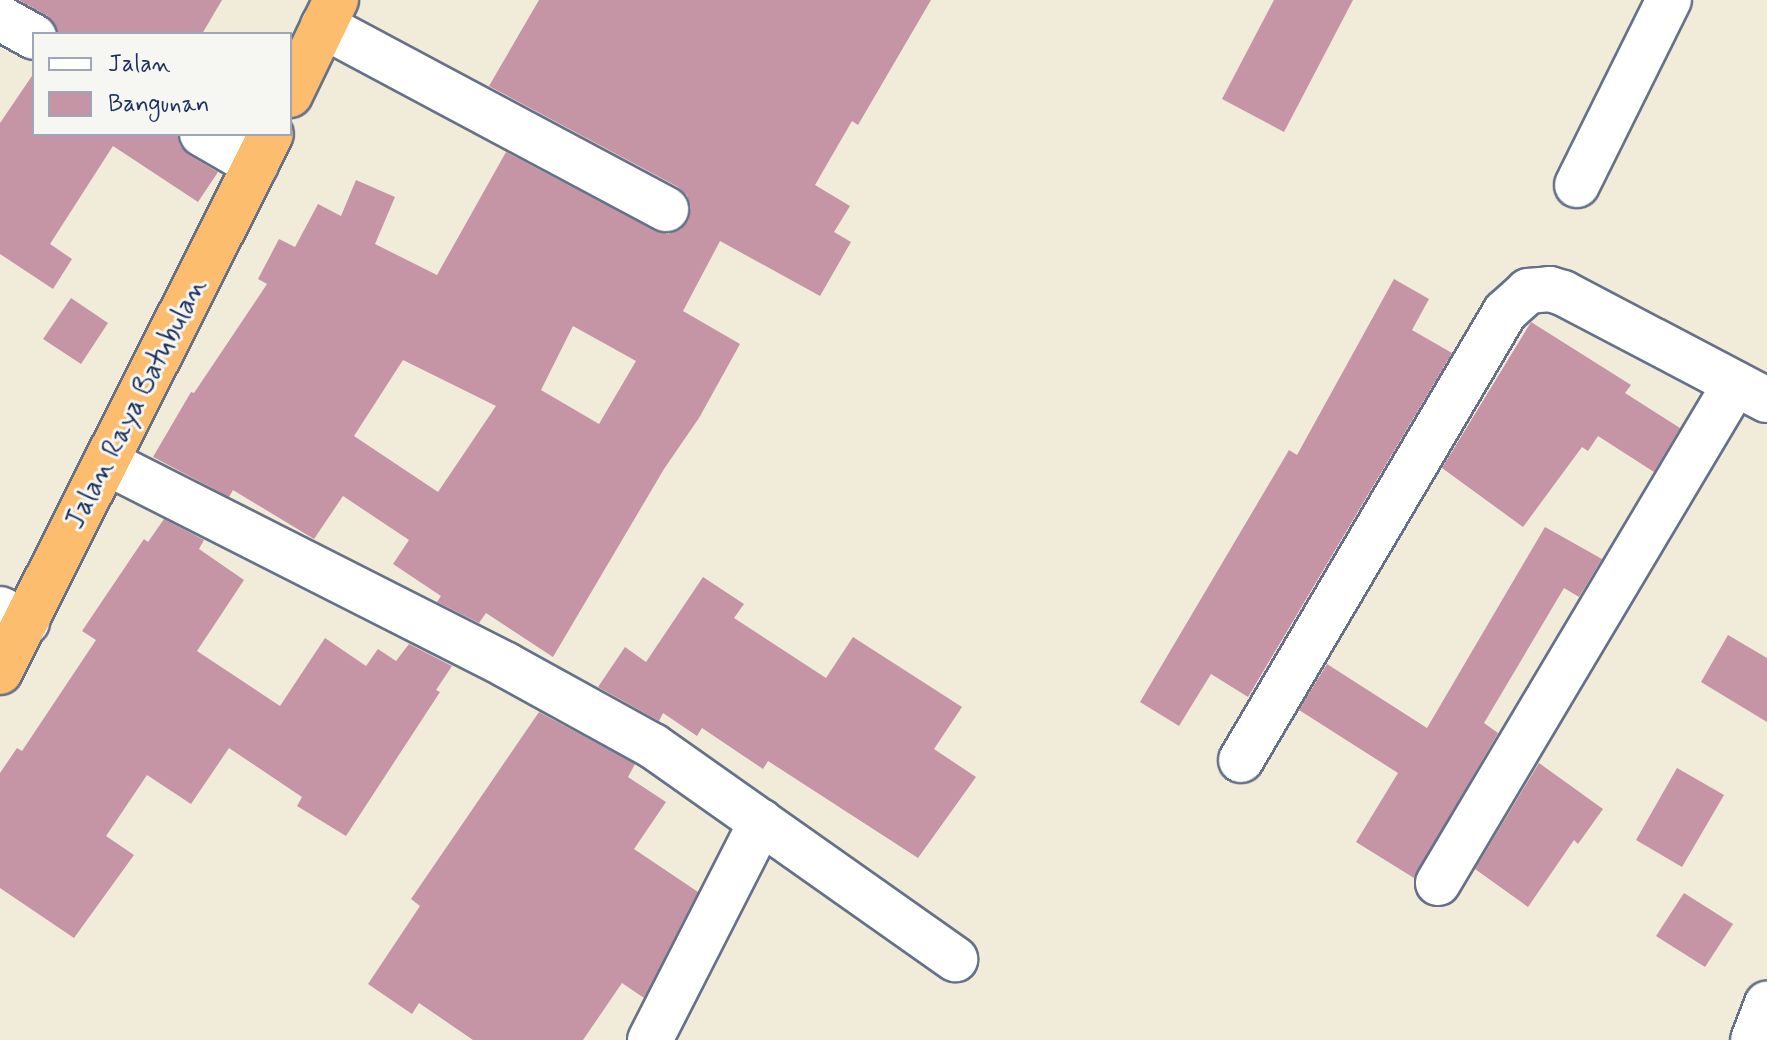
<!DOCTYPE html>
<html>
<head>
<meta charset="utf-8">
<style>
	body { margin:0 }
	#map { position:relative; width:1767px; height:1040px; overflow:hidden; background:#f1ebd9; font-family:Mynerve,sans-serif }
	div>[style] { position:absolute }
	[style*='--x'] { left:calc(var(--x)*1px); top:calc(var(--y)*1px); width:calc(var(--w)*1px); rotate:calc(var(--a)*1deg) }
	.building>* { inset:0; background:#c695a5 }
	.roads { filter:drop-shadow(2px 0 #667189) drop-shadow(-2px 0 #667189) drop-shadow(0 2px #667189) drop-shadow(0 -2px #667189) }
	.minor>* { height:44px; margin:-22px; padding:0 22px; transform-origin:22px; border-radius:22px; background:#fff }
	.highway>* { height:44px; margin:-22px; padding:0 22px; transform-origin:22px; border-radius:22px; background:#fcbd6f }
	span { translate:-50% -50%; white-space:nowrap; text-align:center; line-height:1.15; -webkit-text-stroke:6px #f6f6f2; paint-order:stroke }
	.street-label { font-size:28px; color:#1b2f5e }
	.legend { position:absolute; left:32px; top:32px; width:260px; height:104px; box-sizing:border-box; background:#f6f6f2; border:2px solid #9ea6b7; margin:0; padding:10px 14px; list-style:none; font-size:24px; color:#1b2f5e }
	.legend li { display:flex; align-items:center; gap:16px; height:40px }
	.legend b { width:40px; border:2px solid #9ea6b7 }
</style>
</head>
<body>
<div id="map">
	<div class="building">
		<i style="clip-path:polygon(19px 0,222px 0,202px 34px,58px 34px,47px 16px)"></i>
		<i style="clip-path:polygon(evenodd,539px 0,931px 0,858px 125px,852px 121px,815px 185px,850px 206px,834px 232px,851px 242px,820px 296px,720px 241px,683px 311px,740px 344px,699px 418px,664px 469px,553px 657px,486px 613px,479px 623px,437px 602px,441px 596px,393px 564px,409px 540px,343px 496px,314px 539px,233px 490px,229px 497px,153px 457px,191px 392px,194px 393px,267px 284px,258px 279px,279px 239px,295px 247px,318px 204px,341px 216px,356px 180px,395px 197px,375px 244px,437px 275px,506px 152px,655px 231px,668px 234px,680px 230px,688px 221px,691px 207px,687px 195px,678px 187px,489px 86px,539px 0,573px 326px,636px 361px,599px 424px,541px 390px,573px 326px,539px 0,403px 360px,496px 406px,438px 492px,354px 436px,403px 360px)"></i>
		<i style="clip-path:polygon(1274px 0,1353px 0,1284px 132px,1222px 99px)"></i>
		<i style="clip-path:polygon(34px 73px,34px 134px,177px 134px,180px 146px,189px 155px,218px 172px,198px 202px,113px 146px,50px 244px,72px 259px,53px 289px,0 254px,0 123px)"></i>
		<i style="clip-path:polygon(1394px 279px,1429px 299px,1412px 330px,1452px 353px,1248px 697px,1211px 674px,1179px 726px,1140px 702px,1289px 450px,1297px 455px)"></i>
		<i style="clip-path:polygon(71px 298px,108px 323px,81px 364px,43px 339px)"></i>
		<i style="clip-path:polygon(1531px 322px,1631px 385px,1625px 393px,1680px 428px,1654px 472px,1598px 436px,1588px 451px,1582px 447px,1523px 527px,1442px 468px)"></i>
		<i style="clip-path:polygon(164px 519px,204px 540px,199px 549px,244px 580px,197px 651px,280px 706px,325px 638px,366px 666px,378px 649px,396px 661px,409px 644px,452px 666px,436px 690px,440px 692px,346px 836px,297px 806px,302px 797px,229px 748px,191px 804px,147px 775px,106px 836px,134px 855px,74px 938px,0 888px,0 773px,17px 748px,22px 751px,96px 640px,82px 631px,144px 539px,148px 542px)"></i>
		<i style="clip-path:polygon(1545px 527px,1602px 559px,1579px 597px,1564px 588px,1484px 723px,1498px 733px,1414px 878px,1356px 842px,1398px 773px,1299px 710px,1327px 664px,1427px 728px)"></i>
		<i style="clip-path:polygon(703px 577px,744px 604px,734px 618px,826px 678px,853px 637px,962px 707px,934px 749px,976px 777px,918px 858px,768px 761px,763px 769px,702px 728px,697px 736px,663px 713px,659px 721px,598px 687px,625px 647px,646px 662px)"></i>
		<i style="clip-path:polygon(1728px 635px,1767px 658px,1767px 722px,1701px 682px)"></i>
		<i style="clip-path:polygon(539px 712px,635px 764px,628px 777px,666px 802px,634px 849px,698px 892px,644px 998px,622px 983px,583px 1040px,473px 1040px,419px 1003px,412px 1014px,368px 984px,420px 906px,411px 899px)"></i>
		<i style="clip-path:polygon(1539px 763px,1603px 809px,1578px 844px,1574px 840px,1528px 907px,1475px 869px)"></i>
		<i style="clip-path:polygon(1677px 768px,1724px 795px,1682px 867px,1636px 840px)"></i>
		<i style="clip-path:polygon(1684px 893px,1733px 924px,1705px 967px,1656px 936px)"></i>
	</div>
	<div class="roads">
		<div class="minor">
			<i style="--x:0;--y:18;--w:39;--a:29"></i>
			<i style="--x:323;--y:26;--w:389;--a:28.1"></i>
			<i style="--x:202;--y:134;--w:62;--a:29.9"></i>
			<i style="--x:1577;--y:185;--w:207;--a:-63.6"></i>
			<i style="--x:108;--y:463;--w:446;--a:26.9"></i>
			<i style="--x:506;--y:665;--w:168;--a:28.9"></i>
			<i style="--x:653;--y:746;--w:370;--a:35.2"></i>
			<i style="--x:0;--y:609;--w:30;--a:26"></i>
			<i style="--x:1241;--y:760;--w:520;--a:-59.49"></i>
			<i style="--x:1505;--y:312;--w:31;--a:-42"></i>
			<i style="--x:1528;--y:291;--w:22;--a:-5"></i>
			<i style="--x:1550;--y:289;--w:14;--a:17"></i>
			<i style="--x:1563;--y:293;--w:230;--a:27.7"></i>
			<i style="--x:1438;--y:883;--w:581;--a:-59.24"></i>
			<i style="--x:650;--y:1040;--w:245;--a:-63"></i>
			<i style="--x:1753;--y:1040;--w:39;--a:-69"></i>
		</div>
		<div class="highway">
			<i style="--x:290;--y:95;--w:106;--a:-64.2"></i>
			<i style="--x:0;--y:672;--w:602;--a:-63.26"></i>
		</div>
	</div>
	<div class="street-label">
		<span style="left:137px;top:404px;rotate:-63deg">Jalan Raya Batubulan</span>
	</div>
	<ul class="legend">
	<li><b style="height:10px;background:#fff"></b>Jalan</li>
	<li><b style="height:22px;background:#c695a5"></b>Bangunan</li>
	</ul>
</div>
</body>
</html>
